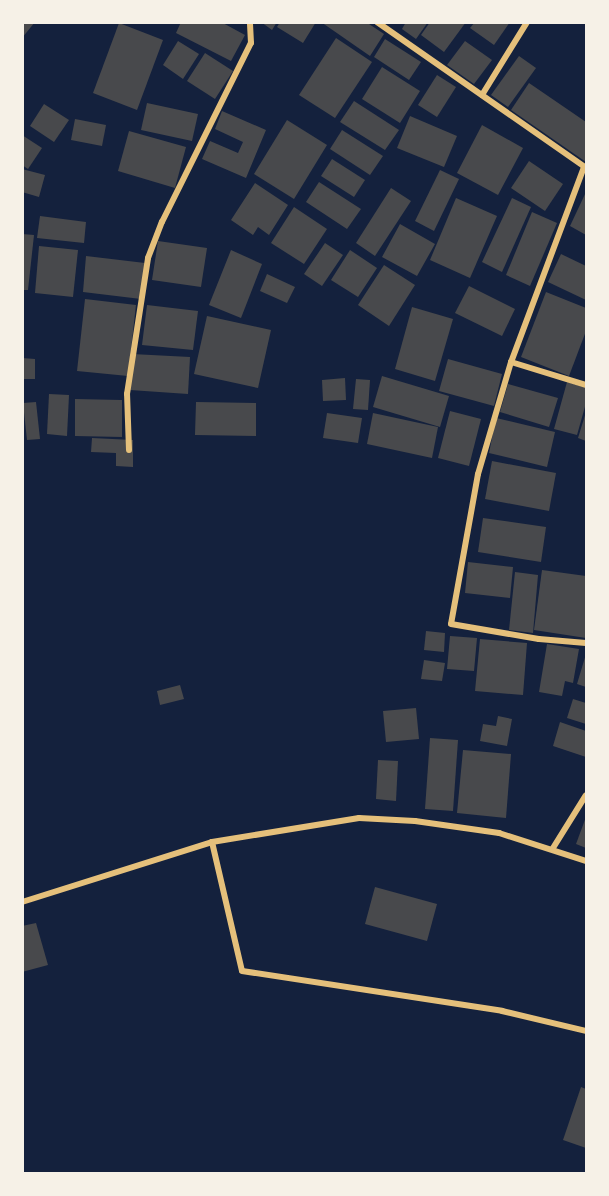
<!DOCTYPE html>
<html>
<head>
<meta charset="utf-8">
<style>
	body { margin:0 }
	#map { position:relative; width:609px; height:1196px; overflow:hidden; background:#14213d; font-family:"DM Sans",sans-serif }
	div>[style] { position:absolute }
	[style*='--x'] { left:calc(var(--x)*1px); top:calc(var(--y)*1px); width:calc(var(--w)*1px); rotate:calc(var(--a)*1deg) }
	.building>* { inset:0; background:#48494c }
	.minor>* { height:6px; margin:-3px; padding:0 3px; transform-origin:3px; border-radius:3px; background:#e5c07b }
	span { translate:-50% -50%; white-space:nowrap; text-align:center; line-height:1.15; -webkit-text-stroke:6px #f6f1e7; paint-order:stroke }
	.frame { position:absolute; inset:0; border:24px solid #f6f1e7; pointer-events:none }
</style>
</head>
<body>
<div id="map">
	<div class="building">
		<i style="clip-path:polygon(22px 22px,35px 22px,22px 38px)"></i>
		<i style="clip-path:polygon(181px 22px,221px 22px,245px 35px,231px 61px,176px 33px)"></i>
		<i style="clip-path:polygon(261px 22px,277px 22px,272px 30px)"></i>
		<i style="clip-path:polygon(280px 22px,316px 22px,303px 43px,277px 27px)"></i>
		<i style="clip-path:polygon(321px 22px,366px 22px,384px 34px,370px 56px)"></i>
		<i style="clip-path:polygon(406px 22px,428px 22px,416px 39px,402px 29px)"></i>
		<i style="clip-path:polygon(430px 22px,466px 22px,444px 52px,421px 35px)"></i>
		<i style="clip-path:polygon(475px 22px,510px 22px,494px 45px,470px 28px)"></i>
		<i style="clip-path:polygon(119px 23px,163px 40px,137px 110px,93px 93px)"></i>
		<i style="clip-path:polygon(336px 38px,372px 62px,335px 118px,299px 95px)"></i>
		<i style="clip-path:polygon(385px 39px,421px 62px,409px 80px,374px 57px)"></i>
		<i style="clip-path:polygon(178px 41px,199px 54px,183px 79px,163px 65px)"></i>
		<i style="clip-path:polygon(465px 41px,492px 60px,474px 84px,447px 65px)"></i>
		<i style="clip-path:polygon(205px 53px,233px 71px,215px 99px,187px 81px)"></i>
		<i style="clip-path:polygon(519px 56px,536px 68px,508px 107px,491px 95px)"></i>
		<i style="clip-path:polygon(382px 67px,420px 91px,400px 123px,362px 99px)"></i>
		<i style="clip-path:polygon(437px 75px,456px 87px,437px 117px,418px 105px)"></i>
		<i style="clip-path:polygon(529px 83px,586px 122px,586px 162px,511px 110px)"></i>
		<i style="clip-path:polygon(354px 101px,399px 130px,385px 150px,340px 122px)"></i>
		<i style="clip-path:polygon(147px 103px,198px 114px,192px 141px,141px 130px)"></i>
		<i style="clip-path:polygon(44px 104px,69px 120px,54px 142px,30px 126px)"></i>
		<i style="clip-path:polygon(222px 111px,266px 130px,246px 178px,202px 159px,210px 141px,238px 153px,243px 142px,215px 129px)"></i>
		<i style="clip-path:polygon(410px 116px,457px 136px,444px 167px,397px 148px)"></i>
		<i style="clip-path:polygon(75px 119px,106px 125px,102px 146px,71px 140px)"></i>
		<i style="clip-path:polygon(287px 120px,327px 145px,294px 199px,254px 174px)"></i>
		<i style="clip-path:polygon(482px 125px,523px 148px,498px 195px,457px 173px)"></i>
		<i style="clip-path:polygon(342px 130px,383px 156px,370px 175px,330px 149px)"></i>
		<i style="clip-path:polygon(129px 131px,186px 147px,175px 188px,118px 171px)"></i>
		<i style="clip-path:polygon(22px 135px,42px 148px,28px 169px,22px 165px)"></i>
		<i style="clip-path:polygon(332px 159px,365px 180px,354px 197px,321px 176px)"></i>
		<i style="clip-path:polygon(529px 161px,563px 184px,545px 211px,511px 188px)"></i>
		<i style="clip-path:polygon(22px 169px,45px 175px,39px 197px,22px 192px)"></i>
		<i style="clip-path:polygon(440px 170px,459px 179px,434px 231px,415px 221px)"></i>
		<i style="clip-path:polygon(319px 182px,361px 209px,347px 229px,306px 202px)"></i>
		<i style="clip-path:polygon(255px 183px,288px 205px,269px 235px,258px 227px,253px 235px,231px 220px)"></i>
		<i style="clip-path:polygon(391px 188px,411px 201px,375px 256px,356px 243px)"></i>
		<i style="clip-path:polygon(586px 192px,586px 235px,570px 226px)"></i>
		<i style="clip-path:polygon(456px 198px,497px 216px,470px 278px,430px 260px)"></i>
		<i style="clip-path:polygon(512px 198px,531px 207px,502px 272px,482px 262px)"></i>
		<i style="clip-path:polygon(294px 207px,327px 229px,304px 264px,271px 243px)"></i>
		<i style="clip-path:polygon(532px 212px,557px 223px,530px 286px,506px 275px)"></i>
		<i style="clip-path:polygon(40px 216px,86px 222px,84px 243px,37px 238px)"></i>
		<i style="clip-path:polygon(400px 224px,435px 244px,417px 276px,382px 257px)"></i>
		<i style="clip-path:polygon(22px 234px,34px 235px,28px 290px,22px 290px)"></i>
		<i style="clip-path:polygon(158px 241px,207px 248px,201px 287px,152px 280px)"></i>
		<i style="clip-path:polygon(325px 243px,343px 255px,322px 286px,304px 274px)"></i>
		<i style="clip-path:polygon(39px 246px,78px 250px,73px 297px,35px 293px)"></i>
		<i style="clip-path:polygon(231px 250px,262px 264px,241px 318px,209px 305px)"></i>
		<i style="clip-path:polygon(350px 250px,377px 268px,358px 297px,331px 280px)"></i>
		<i style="clip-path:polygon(561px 254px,586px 266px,586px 300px,548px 282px)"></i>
		<i style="clip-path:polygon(86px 256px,145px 263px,141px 299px,83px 292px)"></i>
		<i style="clip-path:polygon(384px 265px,415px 285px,389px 326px,358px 305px)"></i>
		<i style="clip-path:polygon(267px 274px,295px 287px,287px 303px,260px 291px)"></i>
		<i style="clip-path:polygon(469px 286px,515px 309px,502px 336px,455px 313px)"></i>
		<i style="clip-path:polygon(546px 292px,586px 308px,586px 331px,569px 376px,521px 357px)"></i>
		<i style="clip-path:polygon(85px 299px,136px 305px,128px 376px,77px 371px)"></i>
		<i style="clip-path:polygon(147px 305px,198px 311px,193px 350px,142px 345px)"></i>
		<i style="clip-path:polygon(412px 307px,453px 319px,435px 381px,395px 369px)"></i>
		<i style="clip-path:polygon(207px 316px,271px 330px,258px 388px,194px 374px)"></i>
		<i style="clip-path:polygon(132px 354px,190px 357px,188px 394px,130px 390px)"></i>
		<i style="clip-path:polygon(22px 358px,35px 359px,35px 379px,22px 379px)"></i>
		<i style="clip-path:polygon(448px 359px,502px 374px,494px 406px,439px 391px)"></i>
		<i style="clip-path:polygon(382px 376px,449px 396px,440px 427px,373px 407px)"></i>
		<i style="clip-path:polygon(345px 378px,346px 400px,323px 401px,322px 380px)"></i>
		<i style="clip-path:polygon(356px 379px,370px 380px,368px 410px,353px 409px)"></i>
		<i style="clip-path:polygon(567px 382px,586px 388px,586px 403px,577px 435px,554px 429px)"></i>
		<i style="clip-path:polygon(508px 384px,558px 398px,549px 427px,500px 412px)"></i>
		<i style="clip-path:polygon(49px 394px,69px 395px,67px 436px,47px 434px)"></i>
		<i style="clip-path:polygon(75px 399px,122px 400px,122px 437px,75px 436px)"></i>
		<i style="clip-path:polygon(36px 402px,40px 439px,27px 440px,23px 403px)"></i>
		<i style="clip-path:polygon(196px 402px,256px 403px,256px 436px,195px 435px)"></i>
		<i style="clip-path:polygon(450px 411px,481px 419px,469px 466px,438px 458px)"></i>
		<i style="clip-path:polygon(586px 412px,586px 441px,578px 438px)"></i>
		<i style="clip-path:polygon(327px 413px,362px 418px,358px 443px,323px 438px)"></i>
		<i style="clip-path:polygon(373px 413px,438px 427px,432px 458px,367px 444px)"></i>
		<i style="clip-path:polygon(496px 418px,555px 432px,547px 467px,489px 453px)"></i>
		<i style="clip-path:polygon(92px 438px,133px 440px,133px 467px,116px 466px,116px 453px,91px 452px)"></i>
		<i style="clip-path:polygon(492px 461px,556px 473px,549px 511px,485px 499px)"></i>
		<i style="clip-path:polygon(483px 518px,546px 527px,541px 562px,478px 552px)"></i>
		<i style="clip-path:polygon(468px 562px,513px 567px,510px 598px,465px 593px)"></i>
		<i style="clip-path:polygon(542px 570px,586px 576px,586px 638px,534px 630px)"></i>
		<i style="clip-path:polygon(515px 572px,538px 575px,533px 633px,509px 630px)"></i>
		<i style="clip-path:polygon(426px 631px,445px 633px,444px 652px,424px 650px)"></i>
		<i style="clip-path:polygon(450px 636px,477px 638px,474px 671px,447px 669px)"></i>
		<i style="clip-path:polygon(480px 639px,527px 643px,523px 695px,475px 691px)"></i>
		<i style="clip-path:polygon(547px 644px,579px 649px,573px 683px,565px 681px,562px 696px,539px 692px)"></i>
		<i style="clip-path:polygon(586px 654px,586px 687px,577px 684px)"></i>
		<i style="clip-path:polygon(424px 660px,445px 663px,442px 681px,421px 679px)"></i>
		<i style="clip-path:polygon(180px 685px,184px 699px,160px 705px,157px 691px)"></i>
		<i style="clip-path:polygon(573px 699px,586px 703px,586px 724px,567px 718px)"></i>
		<i style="clip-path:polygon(416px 708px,419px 739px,386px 742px,383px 711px)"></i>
		<i style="clip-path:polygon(498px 716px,512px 719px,507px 746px,480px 741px,483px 724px,496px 726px)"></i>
		<i style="clip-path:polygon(560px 722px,586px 731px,586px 757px,553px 746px)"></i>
		<i style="clip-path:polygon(430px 738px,458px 740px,453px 811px,425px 809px)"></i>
		<i style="clip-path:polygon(463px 750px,511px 754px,506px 818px,457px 813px)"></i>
		<i style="clip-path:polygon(378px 760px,398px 761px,396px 801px,376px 799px)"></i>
		<i style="clip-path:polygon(586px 817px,586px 848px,576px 844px)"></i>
		<i style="clip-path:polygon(375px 887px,437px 904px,427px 941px,365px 924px)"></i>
		<i style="clip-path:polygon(36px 923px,48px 965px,22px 972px,22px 926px)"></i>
		<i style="clip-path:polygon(581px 1087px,586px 1089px,586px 1148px,563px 1140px)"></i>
	</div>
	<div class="minor">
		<i style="--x:377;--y:22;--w:255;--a:34.9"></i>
		<i style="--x:482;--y:95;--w:86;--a:-58.3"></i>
		<i style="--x:584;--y:167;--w:208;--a:110.5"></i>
		<i style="--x:511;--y:362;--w:78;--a:17"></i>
		<i style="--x:511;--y:362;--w:117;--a:106.4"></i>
		<i style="--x:478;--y:474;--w:152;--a:100.2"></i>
		<i style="--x:451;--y:624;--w:89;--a:9.7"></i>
		<i style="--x:539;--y:639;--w:47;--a:4.9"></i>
		<i style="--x:129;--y:450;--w:56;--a:-92"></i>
		<i style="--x:127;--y:394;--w:138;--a:-81.2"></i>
		<i style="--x:148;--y:258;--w:39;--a:-69"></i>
		<i style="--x:162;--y:222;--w:200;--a:-63.6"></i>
		<i style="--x:251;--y:43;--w:21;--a:-93"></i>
		<i style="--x:212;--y:842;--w:132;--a:76.9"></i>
		<i style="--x:242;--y:971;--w:263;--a:8.7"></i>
		<i style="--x:502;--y:1011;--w:86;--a:13.4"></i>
		<i style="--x:553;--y:848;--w:62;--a:-58.1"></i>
		<i style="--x:22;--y:902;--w:199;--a:-17.5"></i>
		<i style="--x:212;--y:842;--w:149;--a:-9.3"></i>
		<i style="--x:359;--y:818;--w:56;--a:3.1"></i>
		<i style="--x:415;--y:821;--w:85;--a:8.1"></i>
		<i style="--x:499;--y:833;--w:91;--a:17.8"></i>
	</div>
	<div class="frame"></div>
</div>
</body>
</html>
